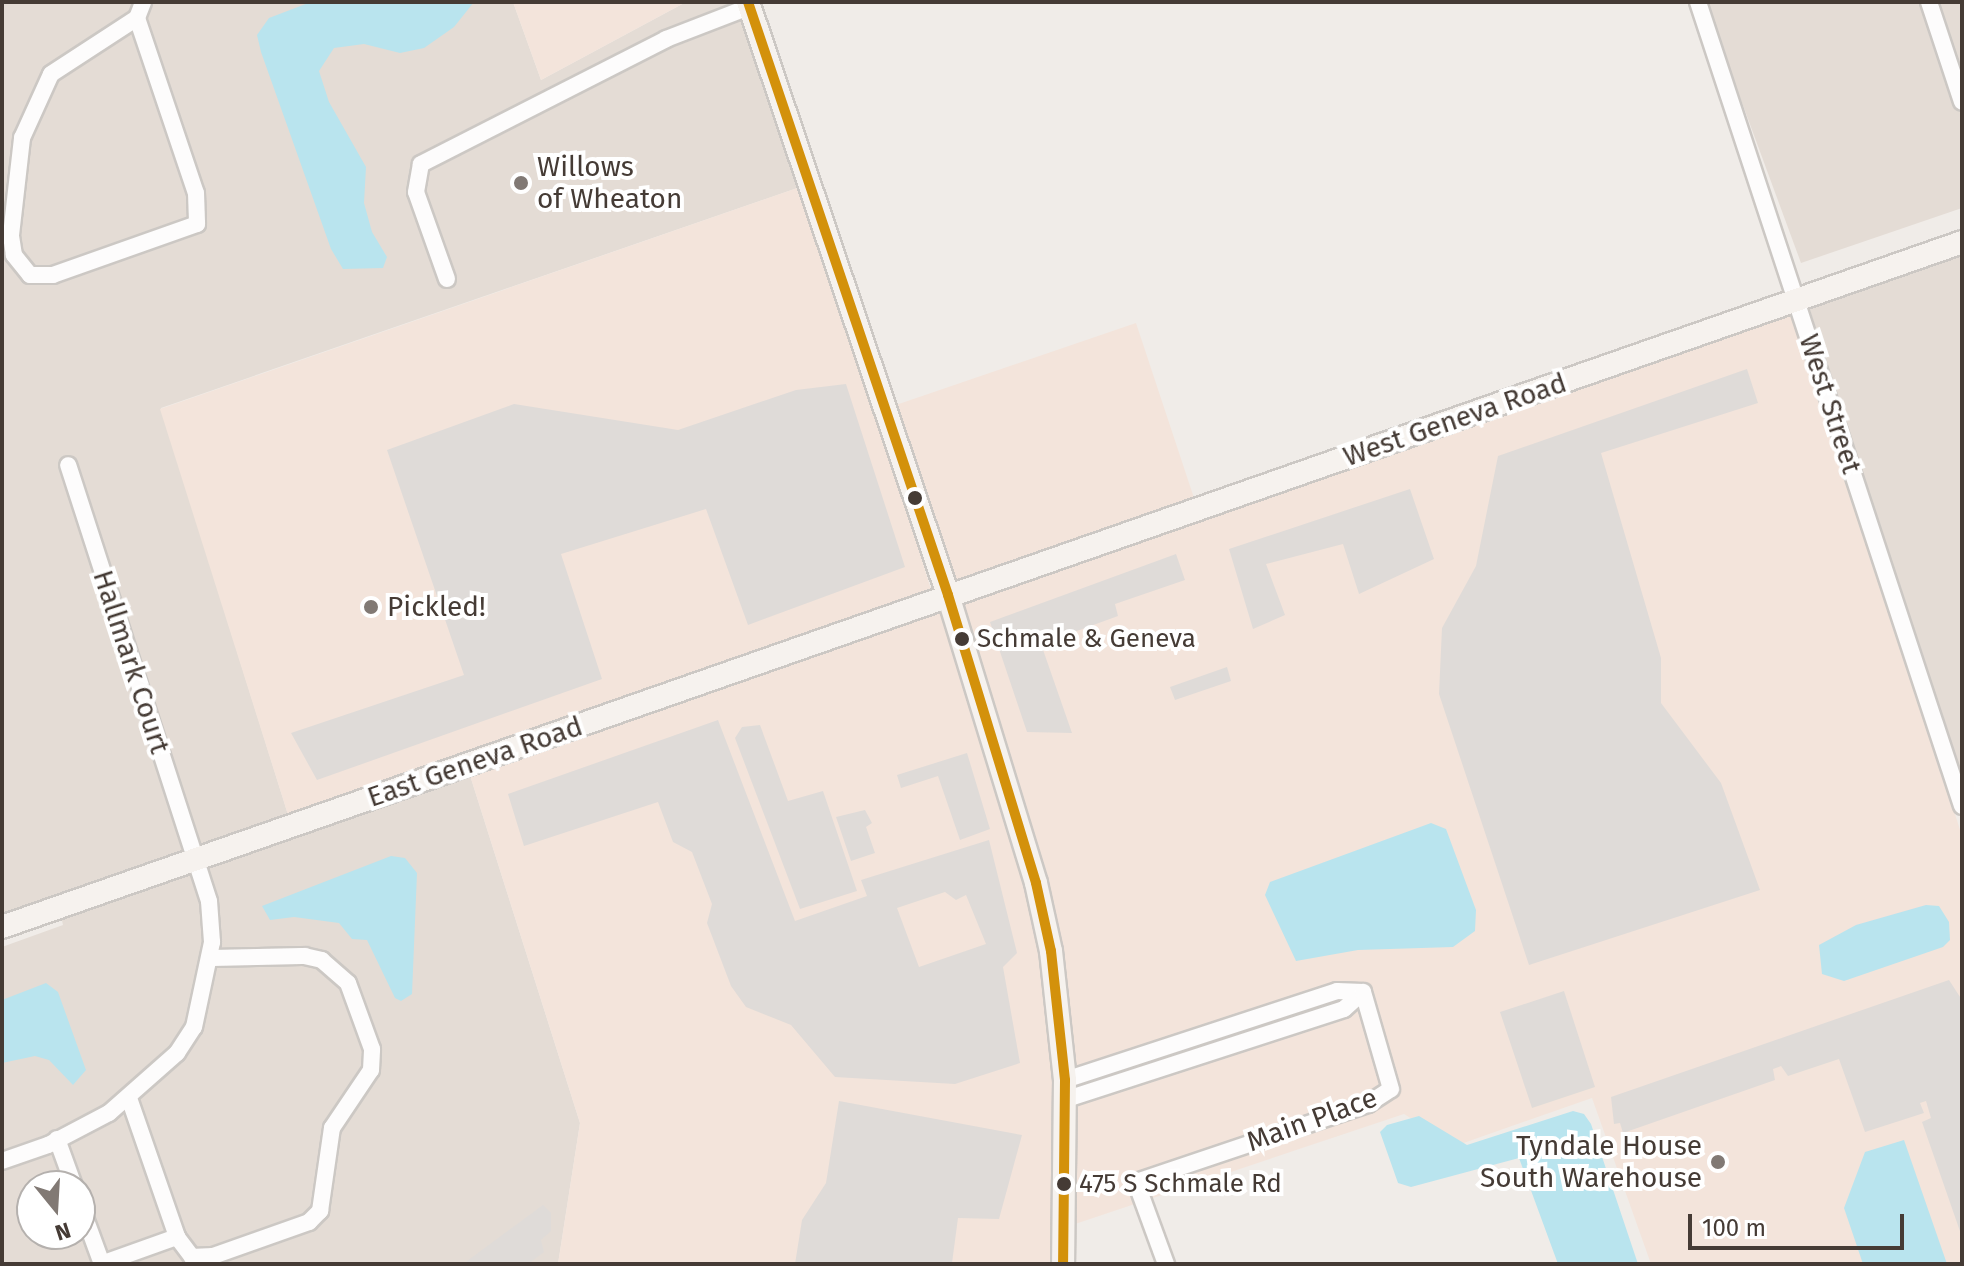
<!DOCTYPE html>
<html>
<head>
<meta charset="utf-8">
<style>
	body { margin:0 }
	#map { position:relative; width:1964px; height:1266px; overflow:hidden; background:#f0ece8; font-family:"Fira Sans",sans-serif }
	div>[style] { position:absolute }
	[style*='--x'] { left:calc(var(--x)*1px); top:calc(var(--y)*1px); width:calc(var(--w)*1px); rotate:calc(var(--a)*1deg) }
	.residential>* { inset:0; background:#e4dcd5 }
	.commercial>* { inset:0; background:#f3e4db }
	.parking>* { inset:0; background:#dfdbd8 }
	.water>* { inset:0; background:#b9e4ee }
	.roads { filter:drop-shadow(2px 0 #ccc8c4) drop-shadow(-2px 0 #ccc8c4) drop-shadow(0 2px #ccc8c4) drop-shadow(0 -2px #ccc8c4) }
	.street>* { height:16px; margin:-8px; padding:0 8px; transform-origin:8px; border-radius:8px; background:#fdfcfc }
	.secondary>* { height:22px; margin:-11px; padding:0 11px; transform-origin:11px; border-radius:11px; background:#f6f2ee }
	.bus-1>* { height:10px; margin:-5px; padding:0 5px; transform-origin:5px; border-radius:5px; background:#d3910b }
	.dots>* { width:22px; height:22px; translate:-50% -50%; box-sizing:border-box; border:4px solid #fff; border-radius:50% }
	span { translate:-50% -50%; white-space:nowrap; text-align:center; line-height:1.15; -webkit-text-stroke:8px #fff; paint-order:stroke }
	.bus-label { font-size:26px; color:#453b35 }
	.left { translate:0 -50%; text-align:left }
	.poi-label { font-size:28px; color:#453b35 }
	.right { translate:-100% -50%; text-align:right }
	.street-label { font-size:28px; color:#453b35 }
	.frame { position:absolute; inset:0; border:4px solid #453b35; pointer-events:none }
	.north { position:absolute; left:16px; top:1170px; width:80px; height:80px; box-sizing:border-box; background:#fff; border:2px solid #b5b1ae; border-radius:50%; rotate:162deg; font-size:22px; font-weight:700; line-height:32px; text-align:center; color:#453b35 }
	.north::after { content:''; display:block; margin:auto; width:28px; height:36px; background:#817974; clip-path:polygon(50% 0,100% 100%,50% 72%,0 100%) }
	.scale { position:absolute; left:1688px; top:1214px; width:216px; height:36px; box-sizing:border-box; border:4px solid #453b35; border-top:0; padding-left:10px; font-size:24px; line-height:28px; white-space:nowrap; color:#453b35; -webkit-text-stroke:6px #fff; paint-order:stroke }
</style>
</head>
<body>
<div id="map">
	<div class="residential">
		<i style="clip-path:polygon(2px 2px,513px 2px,541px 80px,686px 2px,747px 2px,806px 185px,161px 408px,290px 821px,2px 920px)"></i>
		<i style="clip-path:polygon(1705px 2px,1962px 2px,1962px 208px,1801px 263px)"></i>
		<i style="clip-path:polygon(1962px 253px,1962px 788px,1809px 307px)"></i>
		<i style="clip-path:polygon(evenodd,468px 769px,580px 1123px,558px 1264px,2px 1264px,2px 947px,63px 925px,60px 912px,468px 769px,32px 1186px,80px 1186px,80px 1234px,32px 1234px,32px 1186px)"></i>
	</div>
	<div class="commercial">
		<i style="clip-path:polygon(513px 2px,686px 2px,541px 80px)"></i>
		<i style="clip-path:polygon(806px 185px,933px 596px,290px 821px,160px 409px)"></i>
		<i style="clip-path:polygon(1792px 308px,1962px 836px,1962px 1264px,1651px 1264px,1592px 1098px,1455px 1146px,1404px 1114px,1069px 1226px,1058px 959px,958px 602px)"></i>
		<i style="clip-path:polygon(1136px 323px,1197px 507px,946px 592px,890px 407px)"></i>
		<i style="clip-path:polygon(939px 605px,1031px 888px,1060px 1095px,1056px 1264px,558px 1264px,580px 1123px,468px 769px)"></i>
	</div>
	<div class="parking">
		<i style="clip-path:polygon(1747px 369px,1758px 403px,1601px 453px,1661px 658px,1661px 703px,1721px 783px,1760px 890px,1529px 965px,1439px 694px,1442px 628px,1476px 566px,1498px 456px)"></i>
		<i style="clip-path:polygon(846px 384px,905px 567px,748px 625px,706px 509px,561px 554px,602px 679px,317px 780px,291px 733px,464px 675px,387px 450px,514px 404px,678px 430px,796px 390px)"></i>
		<i style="clip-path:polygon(1410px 489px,1434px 559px,1359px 594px,1343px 544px,1266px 564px,1285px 615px,1253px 629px,1229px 549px)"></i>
		<i style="clip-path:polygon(1176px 554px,1185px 580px,1115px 604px,1118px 616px,1041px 644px,1072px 733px,1027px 732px,990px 622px)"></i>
		<i style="clip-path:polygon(1227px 667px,1231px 681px,1175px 700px,1170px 687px)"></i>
		<i style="clip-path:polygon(evenodd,718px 720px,795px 921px,867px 896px,861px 880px,989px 840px,1017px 953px,1003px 967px,1020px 1063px,955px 1084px,835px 1077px,791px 1025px,746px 1007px,731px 986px,707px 923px,712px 904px,692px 852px,673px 842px,658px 802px,524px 846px,508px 794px,718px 720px,945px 892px,956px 900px,966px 895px,986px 944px,919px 967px,897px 908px,945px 892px)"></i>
		<i style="clip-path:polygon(760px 725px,788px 801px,823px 791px,857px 891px,800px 909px,735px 738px,742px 727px)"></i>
		<i style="clip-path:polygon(967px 753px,990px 829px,960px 840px,938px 776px,901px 788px,897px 775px)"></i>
		<i style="clip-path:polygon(865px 810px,872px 823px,866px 827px,875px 853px,851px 861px,836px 817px)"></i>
		<i style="clip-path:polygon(1949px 980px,1962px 1000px,1962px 1237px,1922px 1122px,1931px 1118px,1926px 1101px,1920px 1103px,1924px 1113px,1865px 1132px,1839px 1059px,1788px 1076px,1781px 1066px,1773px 1069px,1775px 1080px,1623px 1133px,1620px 1123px,1614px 1124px,1611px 1097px)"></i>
		<i style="clip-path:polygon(1564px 991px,1595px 1087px,1532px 1108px,1500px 1012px)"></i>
		<i style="clip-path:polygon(839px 1101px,1022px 1135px,999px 1219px,958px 1218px,952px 1263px,795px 1264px,802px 1220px,826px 1183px)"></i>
		<i style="clip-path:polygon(543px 1205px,551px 1213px,551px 1231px,541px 1240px,544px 1252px,528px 1264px,463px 1264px)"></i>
	</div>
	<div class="water">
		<i style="clip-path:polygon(311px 2px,474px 2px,454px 27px,424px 48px,400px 53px,364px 44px,334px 48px,319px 71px,329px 102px,366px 167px,364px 203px,372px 232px,387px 257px,383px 268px,343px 269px,331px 249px,261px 52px,257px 35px,269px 18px)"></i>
		<i style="clip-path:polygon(1431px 823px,1446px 829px,1476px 910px,1475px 931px,1453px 947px,1358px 950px,1296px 961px,1265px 895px,1270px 882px)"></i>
		<i style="clip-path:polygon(391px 856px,405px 858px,417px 873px,412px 994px,401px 1001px,395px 998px,367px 940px,352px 939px,339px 923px,294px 917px,270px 920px,262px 906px)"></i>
		<i style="clip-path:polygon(1926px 905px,1939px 906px,1949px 922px,1950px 940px,1943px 947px,1844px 981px,1822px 974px,1819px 945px,1856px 925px)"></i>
		<i style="clip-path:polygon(46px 983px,58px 992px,86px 1070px,73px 1085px,49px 1060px,35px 1056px,2px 1063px,2px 1000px)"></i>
		<i style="clip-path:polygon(1573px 1111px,1584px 1114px,1591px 1124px,1638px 1264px,1558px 1264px,1519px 1158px,1411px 1187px,1398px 1183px,1380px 1132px,1387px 1125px,1419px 1116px,1467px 1145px)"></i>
		<i style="clip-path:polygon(1904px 1140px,1947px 1264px,1863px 1264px,1844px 1208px,1865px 1152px)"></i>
	</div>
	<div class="roads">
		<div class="street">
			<i style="--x:1698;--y:2;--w:846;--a:71.82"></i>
			<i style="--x:1929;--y:2;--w:105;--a:71.7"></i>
			<i style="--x:137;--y:18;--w:185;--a:71.4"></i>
			<i style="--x:196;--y:193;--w:31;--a:88"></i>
			<i style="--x:197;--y:224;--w:153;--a:160.5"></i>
			<i style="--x:53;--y:275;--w:23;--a:180"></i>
			<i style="--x:30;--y:275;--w:26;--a:-129"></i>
			<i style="--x:14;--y:255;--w:20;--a:-99"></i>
			<i style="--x:11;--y:235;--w:98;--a:-83.5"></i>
			<i style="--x:22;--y:138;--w:70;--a:-65.6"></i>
			<i style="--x:51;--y:74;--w:103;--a:-33.1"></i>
			<i style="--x:137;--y:18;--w:17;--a:-69"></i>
			<i style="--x:447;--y:279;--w:92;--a:-109.6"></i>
			<i style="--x:416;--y:192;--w:28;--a:-80"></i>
			<i style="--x:421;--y:164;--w:275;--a:-27"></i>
			<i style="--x:666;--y:39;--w:89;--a:-21.1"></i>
			<i style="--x:1065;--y:1080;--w:286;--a:-18.1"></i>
			<i style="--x:1337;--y:991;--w:26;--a:2"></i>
			<i style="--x:129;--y:1098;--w:147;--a:70.9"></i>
			<i style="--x:177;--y:1237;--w:25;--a:53"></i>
			<i style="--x:192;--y:1257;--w:21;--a:-3"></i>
			<i style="--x:213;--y:1256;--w:102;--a:-19.5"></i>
			<i style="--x:309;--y:1222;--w:16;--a:-45"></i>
			<i style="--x:320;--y:1211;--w:84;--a:-81.8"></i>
			<i style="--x:332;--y:1128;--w:70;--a:-56.1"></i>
			<i style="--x:371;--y:1070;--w:21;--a:-87"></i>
			<i style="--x:372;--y:1049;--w:70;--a:-110"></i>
			<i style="--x:348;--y:983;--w:35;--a:-139"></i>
			<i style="--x:322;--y:960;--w:17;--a:-167"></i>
			<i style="--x:305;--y:956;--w:96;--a:178.8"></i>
			<i style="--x:1067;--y:1099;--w:291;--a:-18"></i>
			<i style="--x:1344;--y:1009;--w:25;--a:-42"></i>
			<i style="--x:57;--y:1139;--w:50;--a:70.1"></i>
			<i style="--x:2;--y:1161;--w:49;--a:-19.2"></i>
			<i style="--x:48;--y:1145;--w:69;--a:-27.7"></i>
			<i style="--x:109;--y:1113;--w:91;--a:-41.4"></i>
			<i style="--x:177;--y:1053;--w:31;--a:-57"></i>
			<i style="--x:194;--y:1027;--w:87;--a:-78"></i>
			<i style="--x:212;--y:942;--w:41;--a:-94.2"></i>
			<i style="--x:209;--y:901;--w:458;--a:-107.9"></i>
			<i style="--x:80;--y:1204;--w:64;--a:69.9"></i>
			<i style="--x:101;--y:1264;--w:81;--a:-19.6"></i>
			<i style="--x:1166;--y:1264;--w:87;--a:-110.1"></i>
			<i style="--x:1136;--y:1182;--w:245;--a:-18.6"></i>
			<i style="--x:1368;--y:1104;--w:27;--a:-33"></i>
			<i style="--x:1391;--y:1089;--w:101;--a:-106.1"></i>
		</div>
		<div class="secondary">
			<i style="--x:748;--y:2;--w:626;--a:71.36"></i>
			<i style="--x:948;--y:595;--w:301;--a:73"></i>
			<i style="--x:1036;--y:883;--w:70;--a:77.6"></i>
			<i style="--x:1051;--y:951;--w:130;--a:83.8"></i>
			<i style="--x:1065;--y:1080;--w:184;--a:90.6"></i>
			<i style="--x:2;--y:927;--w:2076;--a:-19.26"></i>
		</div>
	</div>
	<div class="bus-1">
		<i style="--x:748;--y:2;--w:626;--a:71.36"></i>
		<i style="--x:948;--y:595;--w:301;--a:73"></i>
		<i style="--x:1036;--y:883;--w:70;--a:77.6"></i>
		<i style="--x:1051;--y:951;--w:130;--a:83.8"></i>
		<i style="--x:1065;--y:1080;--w:184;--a:90.6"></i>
	</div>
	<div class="dots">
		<i style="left:521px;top:183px;background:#817974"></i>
		<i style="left:915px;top:498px;background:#453b35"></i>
		<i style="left:371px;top:607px;background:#817974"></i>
		<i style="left:962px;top:639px;background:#453b35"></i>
		<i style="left:1718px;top:1162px;background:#817974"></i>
		<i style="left:1064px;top:1184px;background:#453b35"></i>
	</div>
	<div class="bus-label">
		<span class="left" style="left:977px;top:639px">Schmale &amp; Geneva</span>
		<span class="left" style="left:1079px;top:1184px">475 S Schmale Rd</span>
	</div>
	<div class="poi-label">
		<span class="left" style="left:537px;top:183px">Willows<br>of Wheaton</span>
		<span class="left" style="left:387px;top:607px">Pickled!</span>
		<span class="right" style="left:1702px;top:1162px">Tyndale House<br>South Warehouse</span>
	</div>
	<div class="street-label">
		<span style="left:1830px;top:404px;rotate:72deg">West Street</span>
		<span style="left:1455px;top:420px;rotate:-19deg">West Geneva Road</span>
		<span style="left:131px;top:662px;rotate:72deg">Hallmark Court</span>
		<span style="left:475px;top:762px;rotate:-19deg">East Geneva Road</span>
		<span style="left:1312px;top:1120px;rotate:-20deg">Main Place</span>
	</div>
	<div class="frame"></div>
	<div class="north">N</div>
	<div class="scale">100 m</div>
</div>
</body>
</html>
